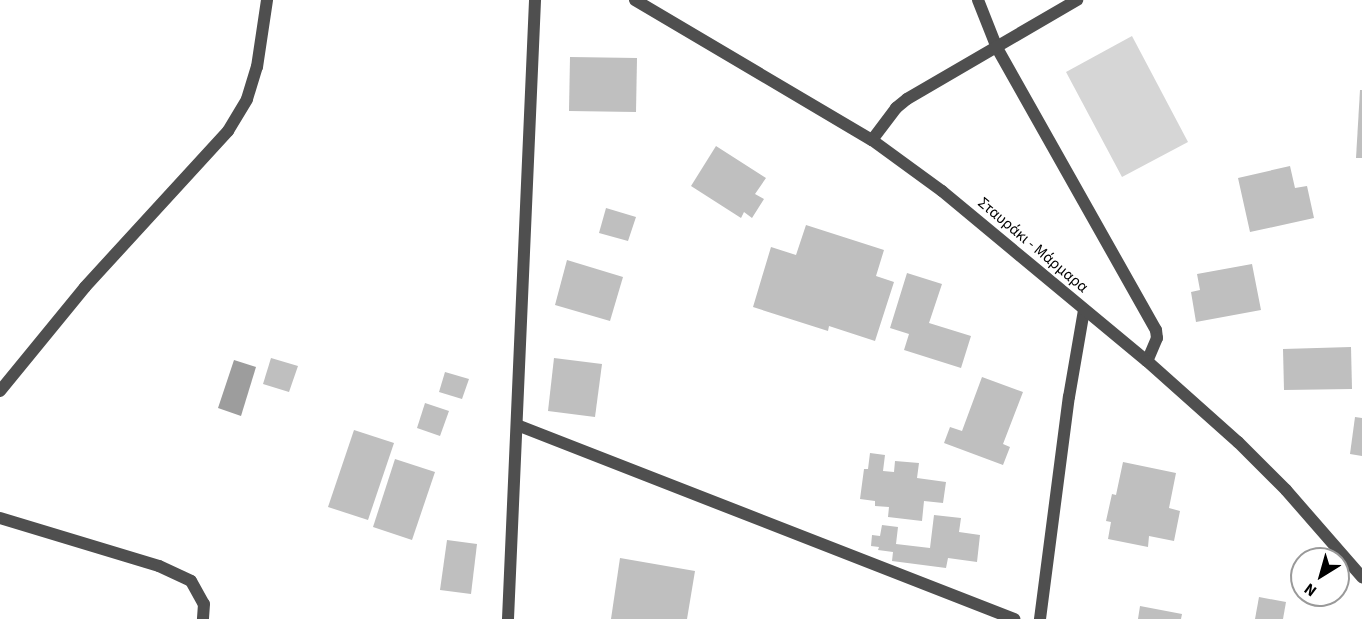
<!DOCTYPE html>
<html>
<head>
<meta charset="utf-8">
<style>
	body { margin:0 }
	#map { position:relative; width:1362px; height:619px; overflow:hidden; background:#fff; font-family:"Source Sans 3",sans-serif }
	div>[style] { position:absolute }
	[style*='--x'] { left:calc(var(--x)*1px); top:calc(var(--y)*1px); width:calc(var(--w)*1px); rotate:calc(var(--a)*1deg) }
	.green>* { inset:0; background:#d6d6d6 }
	.water>* { inset:0; background:#9d9d9d }
	.building>* { inset:0; background:#bfbfbf }
	.minor>* { height:12px; margin:-6px; padding:0 6px; transform-origin:6px; border-radius:6px; background:#4f4f4f }
	.tertiary>* { height:12px; margin:-6px; padding:0 6px; transform-origin:6px; border-radius:6px; background:#4f4f4f }
	span { translate:-50% -50%; white-space:nowrap; text-align:center; line-height:1.15; -webkit-text-stroke:4.5px #fff; paint-order:stroke }
	.street-label { font-size:16px; color:#000 }
	.north { position:absolute; left:1290px; top:547px; width:60px; height:60px; box-sizing:border-box; background:#fff; border:2px solid #999; border-radius:50%; rotate:217deg; font-size:16px; font-weight:700; line-height:24px; text-align:center; color:#000 }
	.north::after { content:''; display:block; margin:auto; width:21px; height:27px; background:#000; clip-path:polygon(50% 0,100% 100%,50% 72%,0 100%) }
</style>
</head>
<body>
<div id="map">
	<div class="green">
		<i style="clip-path:polygon(1132px 36px,1188px 142px,1122px 177px,1066px 72px)"></i>
	</div>
	<div class="water">
		<i style="clip-path:polygon(234px 360px,256px 367px,241px 416px,218px 408px)"></i>
	</div>
	<div class="building">
		<i style="clip-path:polygon(570px 57px,637px 58px,636px 112px,569px 111px)"></i>
		<i style="clip-path:polygon(1360px 90px,1362px 90px,1362px 158px,1356px 158px)"></i>
		<i style="clip-path:polygon(716px 146px,766px 178px,755px 194px,764px 199px,752px 218px,744px 212px,741px 218px,691px 186px)"></i>
		<i style="clip-path:polygon(1290px 166px,1295px 188px,1307px 186px,1314px 218px,1250px 232px,1238px 178px)"></i>
		<i style="clip-path:polygon(606px 208px,636px 217px,628px 241px,599px 233px)"></i>
		<i style="clip-path:polygon(806px 225px,884px 250px,876px 276px,894px 282px,875px 341px,829px 326px,828px 331px,753px 307px,771px 247px,796px 255px)"></i>
		<i style="clip-path:polygon(567px 260px,623px 277px,610px 321px,555px 305px)"></i>
		<i style="clip-path:polygon(1252px 264px,1261px 310px,1196px 322px,1191px 292px,1200px 290px,1197px 274px)"></i>
		<i style="clip-path:polygon(907px 273px,942px 284px,929px 323px,971px 336px,961px 368px,904px 350px,909px 334px,890px 328px)"></i>
		<i style="clip-path:polygon(1351px 347px,1352px 389px,1284px 390px,1283px 349px)"></i>
		<i style="clip-path:polygon(271px 358px,298px 366px,289px 392px,263px 384px)"></i>
		<i style="clip-path:polygon(554px 358px,602px 364px,595px 417px,548px 411px)"></i>
		<i style="clip-path:polygon(445px 372px,469px 379px,462px 399px,439px 392px)"></i>
		<i style="clip-path:polygon(982px 377px,1023px 392px,1003px 444px,1010px 447px,1003px 465px,944px 443px,950px 427px,962px 431px)"></i>
		<i style="clip-path:polygon(425px 403px,449px 411px,440px 436px,417px 428px)"></i>
		<i style="clip-path:polygon(1355px 417px,1362px 418px,1362px 456px,1350px 454px)"></i>
		<i style="clip-path:polygon(354px 430px,394px 443px,368px 520px,328px 507px)"></i>
		<i style="clip-path:polygon(870px 453px,885px 455px,883px 471px,894px 472px,895px 461px,919px 463px,917px 478px,946px 482px,943px 503px,924px 501px,922px 521px,888px 517px,889px 507px,875px 506px,875px 501px,860px 499px,864px 469px,868px 469px)"></i>
		<i style="clip-path:polygon(395px 459px,435px 472px,412px 540px,373px 527px)"></i>
		<i style="clip-path:polygon(1123px 462px,1176px 473px,1169px 508px,1180px 511px,1174px 541px,1149px 536px,1148px 547px,1108px 539px,1111px 522px,1106px 521px,1112px 494px,1116px 495px)"></i>
		<i style="clip-path:polygon(934px 515px,961px 518px,959px 532px,980px 535px,977px 562px,948px 558px,946px 568px,892px 561px,893px 552px,878px 550px,879px 547px,871px 546px,872px 535px,880px 536px,882px 525px,898px 527px,896px 544px,930px 548px)"></i>
		<i style="clip-path:polygon(447px 540px,477px 544px,471px 594px,440px 590px)"></i>
		<i style="clip-path:polygon(620px 558px,695px 571px,687px 619px,611px 619px)"></i>
		<i style="clip-path:polygon(1259px 597px,1286px 602px,1283px 619px,1255px 619px)"></i>
		<i style="clip-path:polygon(1140px 606px,1182px 614px,1181px 619px,1138px 619px)"></i>
	</div>
	<div class="minor">
		<i style="--x:978;--y:0;--w:52;--a:68.4"></i>
		<i style="--x:997;--y:48;--w:324;--a:60.6"></i>
		<i style="--x:1156;--y:330;--w:8;--a:83"></i>
		<i style="--x:1157;--y:338;--w:25;--a:113"></i>
		<i style="--x:872;--y:140;--w:40;--a:-53"></i>
		<i style="--x:896;--y:108;--w:14;--a:-39"></i>
		<i style="--x:907;--y:99;--w:197;--a:-30.2"></i>
		<i style="--x:0;--y:391;--w:134;--a:-50.7"></i>
		<i style="--x:85;--y:287;--w:212;--a:-47.5"></i>
		<i style="--x:228;--y:131;--w:37;--a:-59"></i>
		<i style="--x:247;--y:99;--w:34;--a:-73"></i>
		<i style="--x:257;--y:67;--w:68;--a:-81.5"></i>
		<i style="--x:517;--y:425;--w:534;--a:21.32"></i>
		<i style="--x:0;--y:518;--w:166;--a:16.8"></i>
		<i style="--x:159;--y:566;--w:35;--a:25"></i>
		<i style="--x:191;--y:581;--w:26;--a:61"></i>
		<i style="--x:204;--y:604;--w:15;--a:94"></i>
		<i style="--x:508;--y:619;--w:620;--a:-87.5"></i>
		<i style="--x:1040;--y:619;--w:224;--a:-82.6"></i>
		<i style="--x:1069;--y:397;--w:88;--a:-80.2"></i>
	</div>
	<div class="tertiary">
		<i style="--x:635;--y:0;--w:275;--a:30.6"></i>
		<i style="--x:872;--y:140;--w:87;--a:36.1"></i>
		<i style="--x:942;--y:191;--w:266;--a:39.7"></i>
		<i style="--x:1147;--y:361;--w:122;--a:41.7"></i>
		<i style="--x:1238;--y:442;--w:68;--a:45"></i>
		<i style="--x:1286;--y:490;--w:116;--a:48.9"></i>
	</div>
	<div class="street-label">
		<span style="left:1033px;top:245px;rotate:40deg">Σταυράκι - Μάρμαρα</span>
	</div>
	<div class="north">N</div>
</div>
</body>
</html>
